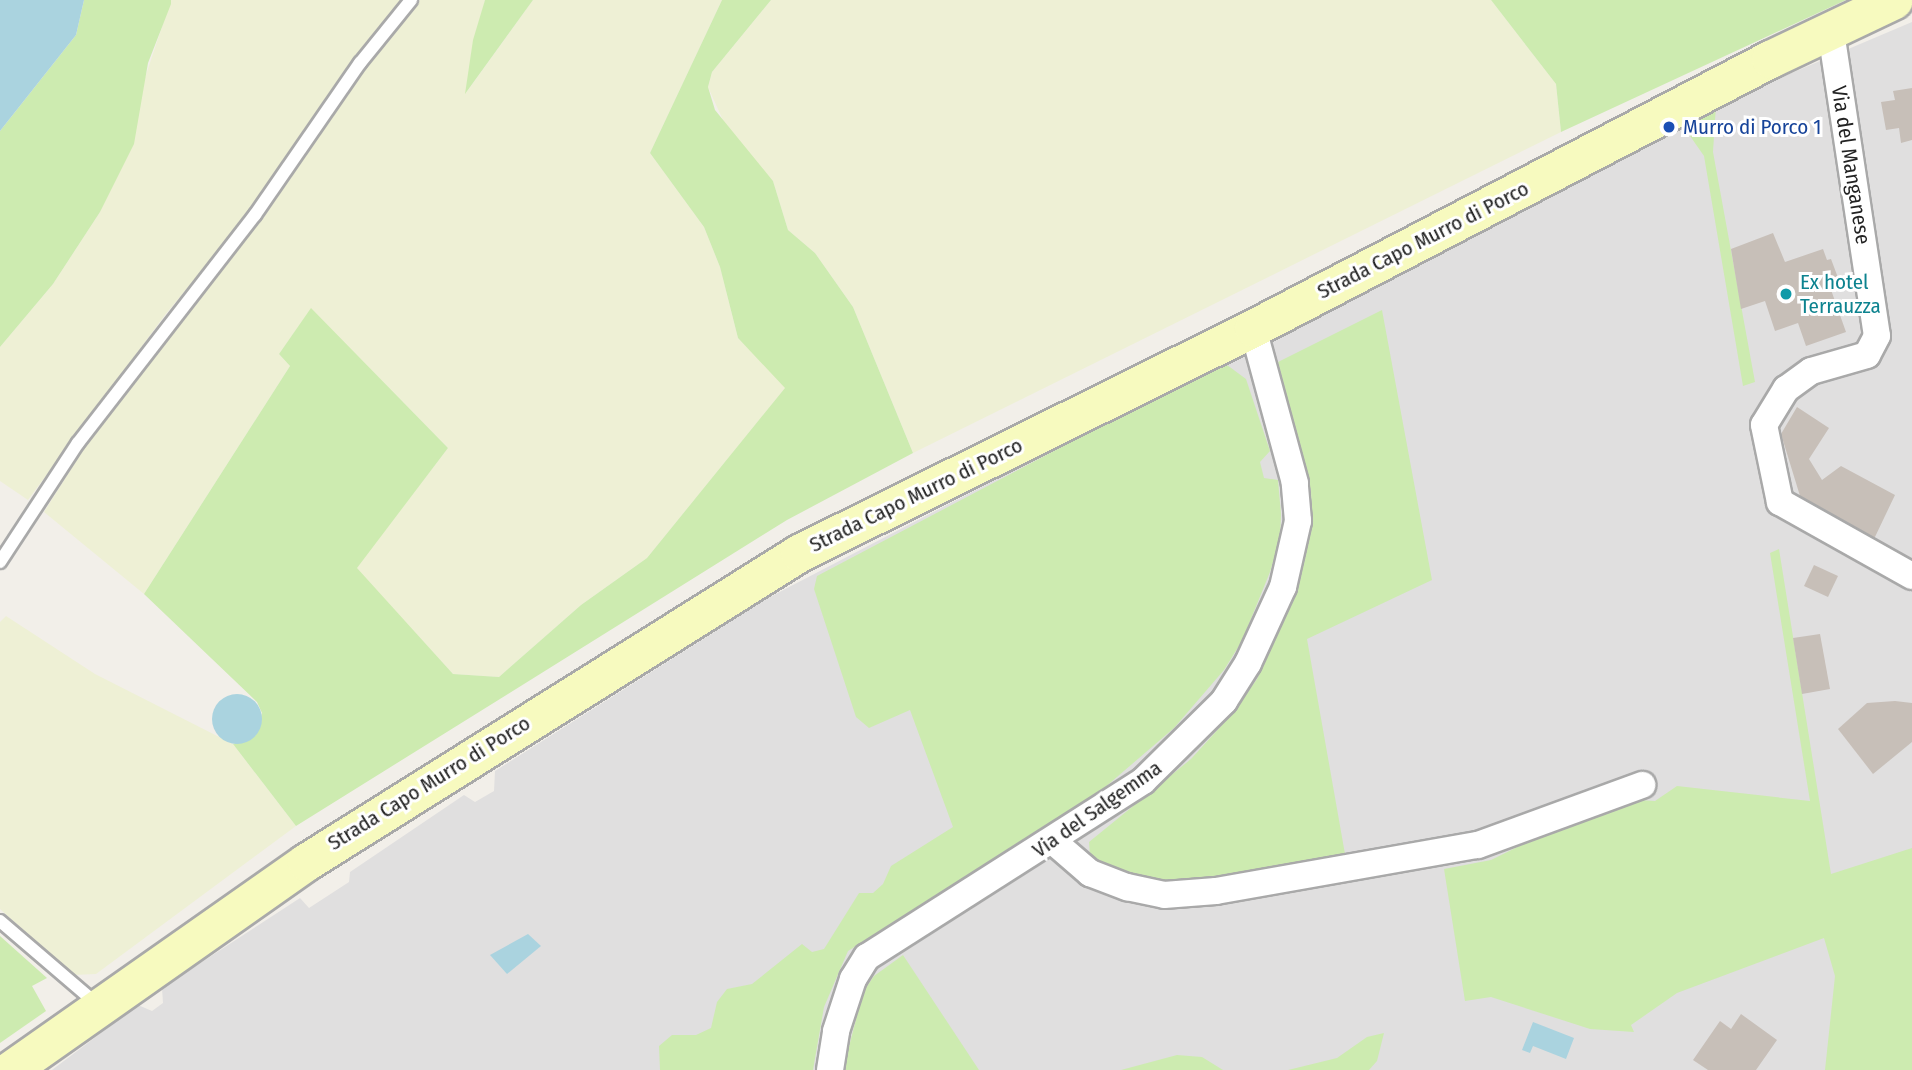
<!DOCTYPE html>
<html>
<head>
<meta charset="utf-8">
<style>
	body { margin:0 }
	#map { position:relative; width:1912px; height:1070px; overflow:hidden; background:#f2efe9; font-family:"Fira Sans Condensed",sans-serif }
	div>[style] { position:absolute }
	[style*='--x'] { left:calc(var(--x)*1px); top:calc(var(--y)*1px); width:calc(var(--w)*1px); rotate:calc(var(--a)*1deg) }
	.residential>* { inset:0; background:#e0dfdf }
	.farmland>* { inset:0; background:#eef0d5 }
	.grass>* { inset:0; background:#cdebb0 }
	.water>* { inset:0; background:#aad3df }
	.round { border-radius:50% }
	.building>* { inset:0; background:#c7bfb8 }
	.roads { filter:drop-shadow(2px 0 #a9a9a9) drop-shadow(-2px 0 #a9a9a9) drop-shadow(0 2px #a9a9a9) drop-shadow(0 -2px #a9a9a9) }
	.lane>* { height:12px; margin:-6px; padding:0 6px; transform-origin:6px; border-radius:6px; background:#fff }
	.street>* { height:26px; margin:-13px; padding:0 13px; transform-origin:13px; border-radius:13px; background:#fff }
	.secondary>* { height:37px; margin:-18.5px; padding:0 18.5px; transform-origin:18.5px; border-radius:18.5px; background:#f7fabf }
	.dots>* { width:19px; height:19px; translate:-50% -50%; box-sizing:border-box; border:4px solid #fff; border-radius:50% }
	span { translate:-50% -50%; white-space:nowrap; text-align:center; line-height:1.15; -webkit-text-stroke:6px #fff; paint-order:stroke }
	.transit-label { font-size:21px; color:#164399 }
	.left { translate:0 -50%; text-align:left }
	.street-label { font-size:21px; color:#222 }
	.culture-label { font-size:21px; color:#0d838f }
</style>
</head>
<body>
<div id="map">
	<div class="residential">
		<i style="clip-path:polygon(1912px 22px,1912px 1070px,52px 1070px,138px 1005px,152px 1011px,163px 1003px,162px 988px,300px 898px,309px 908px,349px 882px,350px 872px,464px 795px,475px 802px,494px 791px,495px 771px,768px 598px,1716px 105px)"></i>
	</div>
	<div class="farmland">
		<i style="clip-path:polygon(171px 0,401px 0,353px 60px,250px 212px,165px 315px,28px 500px,0 481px,0 347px,53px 284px,100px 212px)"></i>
		<i style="clip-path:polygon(420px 0,485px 0,466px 93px,533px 0,722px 0,650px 153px,704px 227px,720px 267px,738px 338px,786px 387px,647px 558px,581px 605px,499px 677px,453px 674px,356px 568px,448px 448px,311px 309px,279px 354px,290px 366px,144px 594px,44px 512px,85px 447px,177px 322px,262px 220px,365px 67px)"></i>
		<i style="clip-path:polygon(771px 0,1491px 0,1556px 84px,1561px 132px,913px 453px,853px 307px,815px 253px,788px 230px,773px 181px,727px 129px,708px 87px,712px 72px)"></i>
		<i style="clip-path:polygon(6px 616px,95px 674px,233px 744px,296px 826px,96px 974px,73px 975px,0 909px,0 622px)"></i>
	</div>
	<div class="grass">
		<i style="clip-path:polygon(84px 0,171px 0,171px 4px,148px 63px,134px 144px,100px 212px,53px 284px,0 347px,0 131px,76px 35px)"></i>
		<i style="clip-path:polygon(485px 0,533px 0,465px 94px,473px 40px)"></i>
		<i style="clip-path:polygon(722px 0,771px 0,712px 72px,708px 87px,715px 110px,773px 181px,788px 230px,815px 253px,853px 307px,913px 453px,787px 520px,296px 826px,233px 744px,255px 736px,262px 713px,257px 702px,144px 594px,290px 366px,279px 354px,311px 308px,448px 448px,357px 568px,453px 674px,499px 677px,581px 605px,647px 558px,785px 388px,738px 338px,720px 267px,704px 227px,650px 153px)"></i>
		<i style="clip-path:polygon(1491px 0,1846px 0,1561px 132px,1556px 84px)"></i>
		<i style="clip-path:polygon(1716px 105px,1713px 152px,1755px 382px,1743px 386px,1704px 156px,1681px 123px)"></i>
		<i style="clip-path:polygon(1382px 310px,1432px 580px,1307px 639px,1345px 854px,1258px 874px,1178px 882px,1152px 881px,1098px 864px,1090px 855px,1089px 842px,1191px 759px,1232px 714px,1257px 679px,1298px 589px,1312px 527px,1311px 491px,1278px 362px)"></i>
		<i style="clip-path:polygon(1223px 362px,1246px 379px,1270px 451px,1260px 462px,1264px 478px,1278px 480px,1281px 514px,1280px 539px,1270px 572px,1242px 641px,1224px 670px,1174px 728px,1096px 795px,848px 951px,824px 1007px,813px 1070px,660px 1070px,659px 1046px,672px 1035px,696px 1035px,711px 1028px,717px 1002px,727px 989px,752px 984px,802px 944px,812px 952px,824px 949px,859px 893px,873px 893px,883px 884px,891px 866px,953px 827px,910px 710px,869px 728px,856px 717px,814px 589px,817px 576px)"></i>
		<i style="clip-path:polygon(1779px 549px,1831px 874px,1912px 848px,1912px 1070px,1825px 1070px,1835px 976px,1824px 938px,1677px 993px,1631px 1025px,1634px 1032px,1590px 1029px,1491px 997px,1465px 1001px,1444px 869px,1491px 860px,1546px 833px,1639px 800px,1655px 801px,1677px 786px,1810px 801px,1770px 553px)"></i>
		<i style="clip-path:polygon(0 936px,47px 978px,32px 986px,46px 1011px,0 1043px)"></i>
		<i style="clip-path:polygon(903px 955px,979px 1070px,843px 1070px,863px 992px,874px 976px)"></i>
		<i style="clip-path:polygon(1384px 1033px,1377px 1061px,1369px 1070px,1288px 1070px,1337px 1058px,1367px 1037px)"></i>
		<i style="clip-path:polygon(1177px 1055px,1202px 1057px,1223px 1070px,1121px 1070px)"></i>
	</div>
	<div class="water">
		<i style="clip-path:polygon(0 0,84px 0,76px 35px,0 131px)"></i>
		<i class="round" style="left:212px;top:694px;width:50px;height:50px"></i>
		<i style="clip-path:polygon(528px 934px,541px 946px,507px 974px,490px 955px)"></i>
		<i style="clip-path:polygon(1533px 1022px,1574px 1038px,1566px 1059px,1533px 1046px,1530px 1053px,1522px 1050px)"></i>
	</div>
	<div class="building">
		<i style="clip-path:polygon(1912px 88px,1912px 140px,1901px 143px,1899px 128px,1886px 130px,1881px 102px,1895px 100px,1893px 91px)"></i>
		<i style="clip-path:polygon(1773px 233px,1785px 262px,1823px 249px,1827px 260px,1831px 259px,1840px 283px,1830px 287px,1846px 332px,1806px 346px,1798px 323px,1775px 331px,1765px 301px,1741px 309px,1731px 249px)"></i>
		<i style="clip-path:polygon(1797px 407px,1829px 428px,1809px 459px,1822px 480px,1841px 466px,1895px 495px,1874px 539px,1800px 496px,1781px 434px)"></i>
		<i style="clip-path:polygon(1814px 565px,1838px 576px,1828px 597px,1804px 586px)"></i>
		<i style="clip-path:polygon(1820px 634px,1830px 689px,1802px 694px,1793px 638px)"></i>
		<i style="clip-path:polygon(1895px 701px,1912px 703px,1912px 742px,1873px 774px,1838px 729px,1867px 703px)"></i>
		<i style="clip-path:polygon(1741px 1014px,1777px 1040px,1756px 1070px,1708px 1070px,1693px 1060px,1720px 1021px,1731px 1029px)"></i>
	</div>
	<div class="roads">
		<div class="lane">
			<i style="--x:0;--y:562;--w:142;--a:-56.8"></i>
			<i style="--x:78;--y:443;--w:289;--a:-52.2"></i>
			<i style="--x:255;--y:215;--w:185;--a:-55.4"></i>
			<i style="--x:360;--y:63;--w:81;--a:-51"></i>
			<i style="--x:0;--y:921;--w:128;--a:40.6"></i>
		</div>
		<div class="street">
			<i style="--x:1831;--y:32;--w:307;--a:81.4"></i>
			<i style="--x:1877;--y:336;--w:21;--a:118"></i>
			<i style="--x:1867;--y:355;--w:58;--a:164.1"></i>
			<i style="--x:1811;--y:371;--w:31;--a:144"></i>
			<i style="--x:1786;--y:389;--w:42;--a:121.4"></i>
			<i style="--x:1764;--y:425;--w:79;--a:78.3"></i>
			<i style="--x:1780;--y:502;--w:151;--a:29.3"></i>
			<i style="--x:1054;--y:842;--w:48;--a:40.7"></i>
			<i style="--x:1090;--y:873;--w:40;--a:21"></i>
			<i style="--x:1127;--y:887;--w:38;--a:12"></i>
			<i style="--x:1164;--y:895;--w:52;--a:-4.4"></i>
			<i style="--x:1216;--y:891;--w:266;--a:-10"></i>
			<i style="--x:1478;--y:845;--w:175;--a:-20.1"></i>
			<i style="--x:830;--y:1070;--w:39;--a:-81"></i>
			<i style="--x:836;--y:1031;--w:55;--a:-71.9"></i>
			<i style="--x:853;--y:979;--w:26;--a:-58"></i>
			<i style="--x:867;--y:957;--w:327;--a:-32.5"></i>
			<i style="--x:1143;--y:781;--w:114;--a:-44.6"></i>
			<i style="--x:1224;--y:701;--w:45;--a:-57.7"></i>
			<i style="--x:1248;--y:663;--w:84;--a:-65.3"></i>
			<i style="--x:1283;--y:587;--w:68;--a:-77.2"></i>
			<i style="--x:1298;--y:521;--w:38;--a:-95"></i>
			<i style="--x:1295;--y:483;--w:161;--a:-105.2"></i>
		</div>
		<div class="secondary">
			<i style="--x:10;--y:1070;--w:362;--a:-35.1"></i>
			<i style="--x:306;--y:862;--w:582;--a:-32.08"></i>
			<i style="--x:799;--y:553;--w:507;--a:-26.36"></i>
			<i style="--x:1253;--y:328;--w:583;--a:-27.49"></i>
			<i style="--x:1770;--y:59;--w:137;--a:-25.4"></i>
		</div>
	</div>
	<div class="dots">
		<i style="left:1669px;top:127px;background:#1a4fb4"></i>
		<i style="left:1786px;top:294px;background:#0f9aa8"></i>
	</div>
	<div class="transit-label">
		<span class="left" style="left:1683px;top:127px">Murro di Porco 1</span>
	</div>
	<div class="street-label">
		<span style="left:1851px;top:165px;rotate:81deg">Via del Manganese</span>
		<span style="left:1423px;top:240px;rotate:-27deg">Strada Capo Murro di Porco</span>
		<span style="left:916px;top:495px;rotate:-26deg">Strada Capo Murro di Porco</span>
		<span style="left:429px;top:783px;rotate:-32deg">Strada Capo Murro di Porco</span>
		<span style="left:1097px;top:809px;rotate:-35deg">Via del Salgemma</span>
	</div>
	<div class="culture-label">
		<span class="left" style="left:1800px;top:294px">Ex hotel<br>Terrauzza</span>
	</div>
</div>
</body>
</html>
